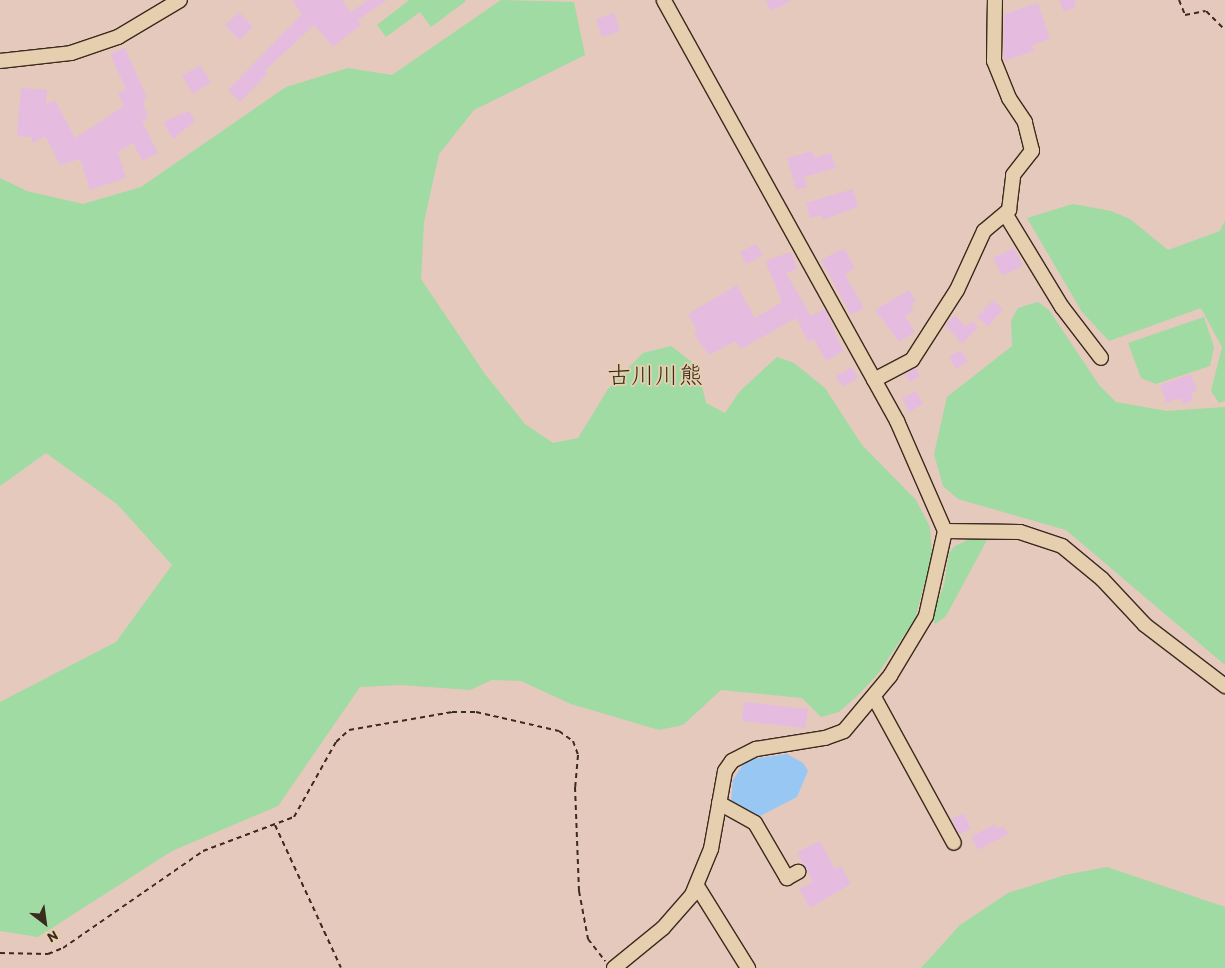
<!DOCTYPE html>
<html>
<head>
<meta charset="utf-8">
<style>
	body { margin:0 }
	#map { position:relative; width:1225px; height:968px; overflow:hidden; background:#e5c9bd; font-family:Itim,"Klee One",sans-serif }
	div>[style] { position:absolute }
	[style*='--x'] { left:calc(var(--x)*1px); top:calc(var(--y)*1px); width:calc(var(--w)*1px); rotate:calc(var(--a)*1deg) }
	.green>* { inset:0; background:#9fdba2 }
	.water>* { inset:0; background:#98c7f3 }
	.building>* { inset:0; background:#e6bbe0 }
	.path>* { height:2px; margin-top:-1px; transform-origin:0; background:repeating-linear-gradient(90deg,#3b2a1e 0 5px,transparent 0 9px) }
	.roads { filter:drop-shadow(1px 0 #3b2a1e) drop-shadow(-1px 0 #3b2a1e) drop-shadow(0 1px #3b2a1e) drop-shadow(0 -1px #3b2a1e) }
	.minor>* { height:14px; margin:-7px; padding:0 7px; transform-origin:7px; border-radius:7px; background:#e5cfae }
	span { translate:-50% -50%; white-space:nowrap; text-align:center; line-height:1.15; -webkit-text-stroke:4px #e5cfae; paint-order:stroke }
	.quarter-label { font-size:24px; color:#3b2a1e }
	.north { position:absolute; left:20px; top:898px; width:50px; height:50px; -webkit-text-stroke:4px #e5cfae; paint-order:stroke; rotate:150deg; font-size:14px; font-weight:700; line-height:20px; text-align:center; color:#3b2a1e }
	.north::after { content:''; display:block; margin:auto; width:18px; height:22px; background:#3b2a1e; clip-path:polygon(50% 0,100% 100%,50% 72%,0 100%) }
</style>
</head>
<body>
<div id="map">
	<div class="green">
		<i style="clip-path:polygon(409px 0,465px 0,466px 1px,431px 27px,420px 12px,386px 37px,377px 25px)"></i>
		<i style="clip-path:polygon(501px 0,574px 2px,585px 55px,474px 110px,439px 154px,424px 222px,421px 279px,485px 374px,525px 424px,553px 443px,578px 438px,608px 389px,643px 353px,671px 346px,697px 366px,706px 403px,725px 413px,740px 391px,777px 357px,794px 363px,825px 388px,862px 445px,916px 500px,930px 527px,932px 555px,915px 619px,877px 675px,857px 696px,839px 712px,821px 717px,802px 698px,721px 690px,683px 725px,659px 730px,571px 704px,521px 681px,492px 680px,470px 690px,401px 685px,360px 687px,278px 806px,172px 851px,38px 937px,0 931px,0 702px,116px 642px,172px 565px,117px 504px,46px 453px,0 486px,0 178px,27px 191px,83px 204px,141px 187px,286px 87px,348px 68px,392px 75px)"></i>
		<i style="clip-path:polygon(1073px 204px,1111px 211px,1130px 219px,1168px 250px,1220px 231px,1225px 220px,1225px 401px,1219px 403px,1211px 391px,1222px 347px,1201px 308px,1109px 341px,1082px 312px,1027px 218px)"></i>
		<i style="clip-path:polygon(1038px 302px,1049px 310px,1099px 385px,1116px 402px,1167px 411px,1225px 407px,1225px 665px,1066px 530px,958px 499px,943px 486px,934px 454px,947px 397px,1012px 346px,1011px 321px,1018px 308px)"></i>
		<i style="clip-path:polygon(1204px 317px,1214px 347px,1210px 366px,1156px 384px,1141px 378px,1128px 343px)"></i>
		<i style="clip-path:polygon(972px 538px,987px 540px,946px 616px,935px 624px,932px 616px,944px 585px,949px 553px,955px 546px)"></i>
		<i style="clip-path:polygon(1107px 867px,1225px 907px,1225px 968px,921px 968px,960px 925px,1008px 893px,1065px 875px)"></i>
	</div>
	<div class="water">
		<i style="clip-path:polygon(787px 754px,803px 763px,808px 771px,797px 797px,756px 818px,731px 802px,733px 780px,746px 760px)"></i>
	</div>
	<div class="building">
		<i style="clip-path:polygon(292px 0,342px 0,351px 12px,368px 0,387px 0,358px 20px,361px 25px,333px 47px,314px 25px,265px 71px,267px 74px,240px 102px,228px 90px,302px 14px)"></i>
		<i style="clip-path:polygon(766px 0,793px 0,771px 11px)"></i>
		<i style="clip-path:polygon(1059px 0,1074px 0,1076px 7px,1064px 12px)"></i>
		<i style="clip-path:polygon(1038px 3px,1050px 39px,1032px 45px,1034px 51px,1004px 61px,1004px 14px)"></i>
		<i style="clip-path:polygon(239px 12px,253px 27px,239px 40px,225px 25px)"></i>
		<i style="clip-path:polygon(614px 13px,620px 31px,602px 37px,596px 19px)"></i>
		<i style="clip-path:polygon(125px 48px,147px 98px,143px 100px,148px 118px,142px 121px,158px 153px,142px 161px,133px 143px,118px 152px,126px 178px,90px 190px,80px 159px,60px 165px,45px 136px,33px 143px,31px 137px,17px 136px,21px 88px,47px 90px,46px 104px,55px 100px,75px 138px,124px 106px,118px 94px,126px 89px,110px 54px)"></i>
		<i style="clip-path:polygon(200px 65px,211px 82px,193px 94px,182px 76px)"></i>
		<i style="clip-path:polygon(189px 111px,195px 121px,173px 139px,163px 122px)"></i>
		<i style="clip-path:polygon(812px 151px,815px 158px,831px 153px,836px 168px,804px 177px,807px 187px,796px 190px,787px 158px)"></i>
		<i style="clip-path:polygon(853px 189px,858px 207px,823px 220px,822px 215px,810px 218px,806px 203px)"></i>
		<i style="clip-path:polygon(756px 244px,763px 256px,746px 264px,740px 252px)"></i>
		<i style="clip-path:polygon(844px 248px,855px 268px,845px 274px,864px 308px,851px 315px,821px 260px)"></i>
		<i style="clip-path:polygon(1014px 248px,1023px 266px,1002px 276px,993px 258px)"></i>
		<i style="clip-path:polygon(791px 252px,797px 269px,786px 273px,811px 316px,825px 309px,843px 351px,826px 361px,814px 339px,808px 342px,796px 318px,741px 349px,736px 341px,709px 355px,694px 335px,697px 331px,688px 314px,737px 285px,755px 318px,782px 302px,765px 261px)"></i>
		<i style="clip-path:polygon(909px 290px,916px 301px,911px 304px,914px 310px,905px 316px,915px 332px,899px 342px,875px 310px)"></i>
		<i style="clip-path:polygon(993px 300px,1003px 309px,988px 327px,977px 317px)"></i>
		<i style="clip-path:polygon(955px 315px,966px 327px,972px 321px,978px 327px,962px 344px,945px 325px)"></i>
		<i style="clip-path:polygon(961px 350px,968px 362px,956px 369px,949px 356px)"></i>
		<i style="clip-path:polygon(852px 367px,858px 378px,842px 387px,836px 376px)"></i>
		<i style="clip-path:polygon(916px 368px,920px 376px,910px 382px,905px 374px)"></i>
		<i style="clip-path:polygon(1191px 374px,1197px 391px,1191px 393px,1193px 400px,1182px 404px,1180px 398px,1166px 403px,1160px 385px)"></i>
		<i style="clip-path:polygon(916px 391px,923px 404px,909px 412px,902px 398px)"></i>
		<i style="clip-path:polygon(744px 702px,808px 709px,805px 728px,742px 721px)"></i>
		<i style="clip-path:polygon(964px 814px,971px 829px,959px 834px,951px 819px)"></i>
		<i style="clip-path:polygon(995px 824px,998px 829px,1003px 826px,1008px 834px,978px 850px,971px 837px)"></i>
		<i style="clip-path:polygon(820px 841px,835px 869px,841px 866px,851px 884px,810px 908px,799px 889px,813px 882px,797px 852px)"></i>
	</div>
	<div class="path">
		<i style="--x:1179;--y:0;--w:16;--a:68"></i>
		<i style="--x:1185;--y:15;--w:21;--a:-11"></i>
		<i style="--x:1206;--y:11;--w:27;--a:45"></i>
		<i style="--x:275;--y:825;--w:157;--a:65.2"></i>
		<i style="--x:0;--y:953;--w:48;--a:1.2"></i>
		<i style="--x:48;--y:954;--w:16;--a:-22"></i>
		<i style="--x:63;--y:948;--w:170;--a:-34.7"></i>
		<i style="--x:203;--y:851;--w:97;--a:-20.5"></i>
		<i style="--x:294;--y:817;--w:86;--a:-60.8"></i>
		<i style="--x:336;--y:742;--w:18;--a:-43"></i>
		<i style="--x:349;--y:730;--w:105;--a:-9.9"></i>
		<i style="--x:452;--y:712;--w:24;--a:0"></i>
		<i style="--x:476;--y:712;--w:85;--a:12.9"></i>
		<i style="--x:559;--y:731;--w:17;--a:36"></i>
		<i style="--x:573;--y:741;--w:15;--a:70"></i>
		<i style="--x:578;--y:755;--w:32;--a:95"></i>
		<i style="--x:575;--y:787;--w:104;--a:87.8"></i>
		<i style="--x:579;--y:891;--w:49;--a:79.4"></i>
		<i style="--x:588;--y:939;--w:28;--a:52"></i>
	</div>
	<div class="roads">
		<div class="minor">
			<i style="--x:0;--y:61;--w:71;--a:-6.4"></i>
			<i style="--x:71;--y:53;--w:50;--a:-18.8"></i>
			<i style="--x:118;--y:37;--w:72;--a:-30.8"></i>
			<i style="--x:1006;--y:215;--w:108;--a:58.7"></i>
			<i style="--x:1062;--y:307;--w:64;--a:52.6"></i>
			<i style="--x:874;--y:380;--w:43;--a:-27.8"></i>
			<i style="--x:912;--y:360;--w:83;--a:-57.3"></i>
			<i style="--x:957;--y:290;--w:65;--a:-65.4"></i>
			<i style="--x:984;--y:231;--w:33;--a:-40"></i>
			<i style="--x:1009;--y:210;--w:35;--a:-83"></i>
			<i style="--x:1013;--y:175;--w:31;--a:-52"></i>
			<i style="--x:1032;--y:151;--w:30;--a:-104"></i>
			<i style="--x:1025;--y:122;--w:29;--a:-124"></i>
			<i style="--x:1009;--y:98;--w:40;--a:-112"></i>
			<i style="--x:994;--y:61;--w:61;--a:-89.1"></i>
			<i style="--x:945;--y:531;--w:75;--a:0.8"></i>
			<i style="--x:1020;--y:532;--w:44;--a:18.4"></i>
			<i style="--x:1062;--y:546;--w:52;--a:39.5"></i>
			<i style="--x:1102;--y:579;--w:63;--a:46.9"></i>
			<i style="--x:1145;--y:625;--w:101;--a:37.3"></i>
			<i style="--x:874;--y:697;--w:166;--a:61.3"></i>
			<i style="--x:719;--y:803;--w:41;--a:29.1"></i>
			<i style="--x:755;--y:823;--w:64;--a:59.8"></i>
			<i style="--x:787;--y:878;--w:13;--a:-29"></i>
			<i style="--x:697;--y:886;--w:97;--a:58.1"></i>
			<i style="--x:614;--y:968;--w:63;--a:-39.2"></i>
			<i style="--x:663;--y:928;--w:44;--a:-48.7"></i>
			<i style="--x:692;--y:895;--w:50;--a:-67.6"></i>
			<i style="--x:711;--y:849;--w:79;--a:-79.8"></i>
			<i style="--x:725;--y:771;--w:12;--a:-55"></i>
			<i style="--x:732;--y:761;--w:27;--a:-27"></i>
			<i style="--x:756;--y:749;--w:70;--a:-9.1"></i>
			<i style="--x:825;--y:738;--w:20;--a:-20"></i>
			<i style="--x:844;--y:731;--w:72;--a:-50.1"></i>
			<i style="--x:890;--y:676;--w:70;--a:-59"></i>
			<i style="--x:926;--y:616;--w:87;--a:-77.4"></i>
			<i style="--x:945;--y:531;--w:120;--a:-113.6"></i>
			<i style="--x:897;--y:421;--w:481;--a:-119"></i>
		</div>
	</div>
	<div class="quarter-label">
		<span style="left:655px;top:375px">古川川熊</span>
	</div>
	<div class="north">N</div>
</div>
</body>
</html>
